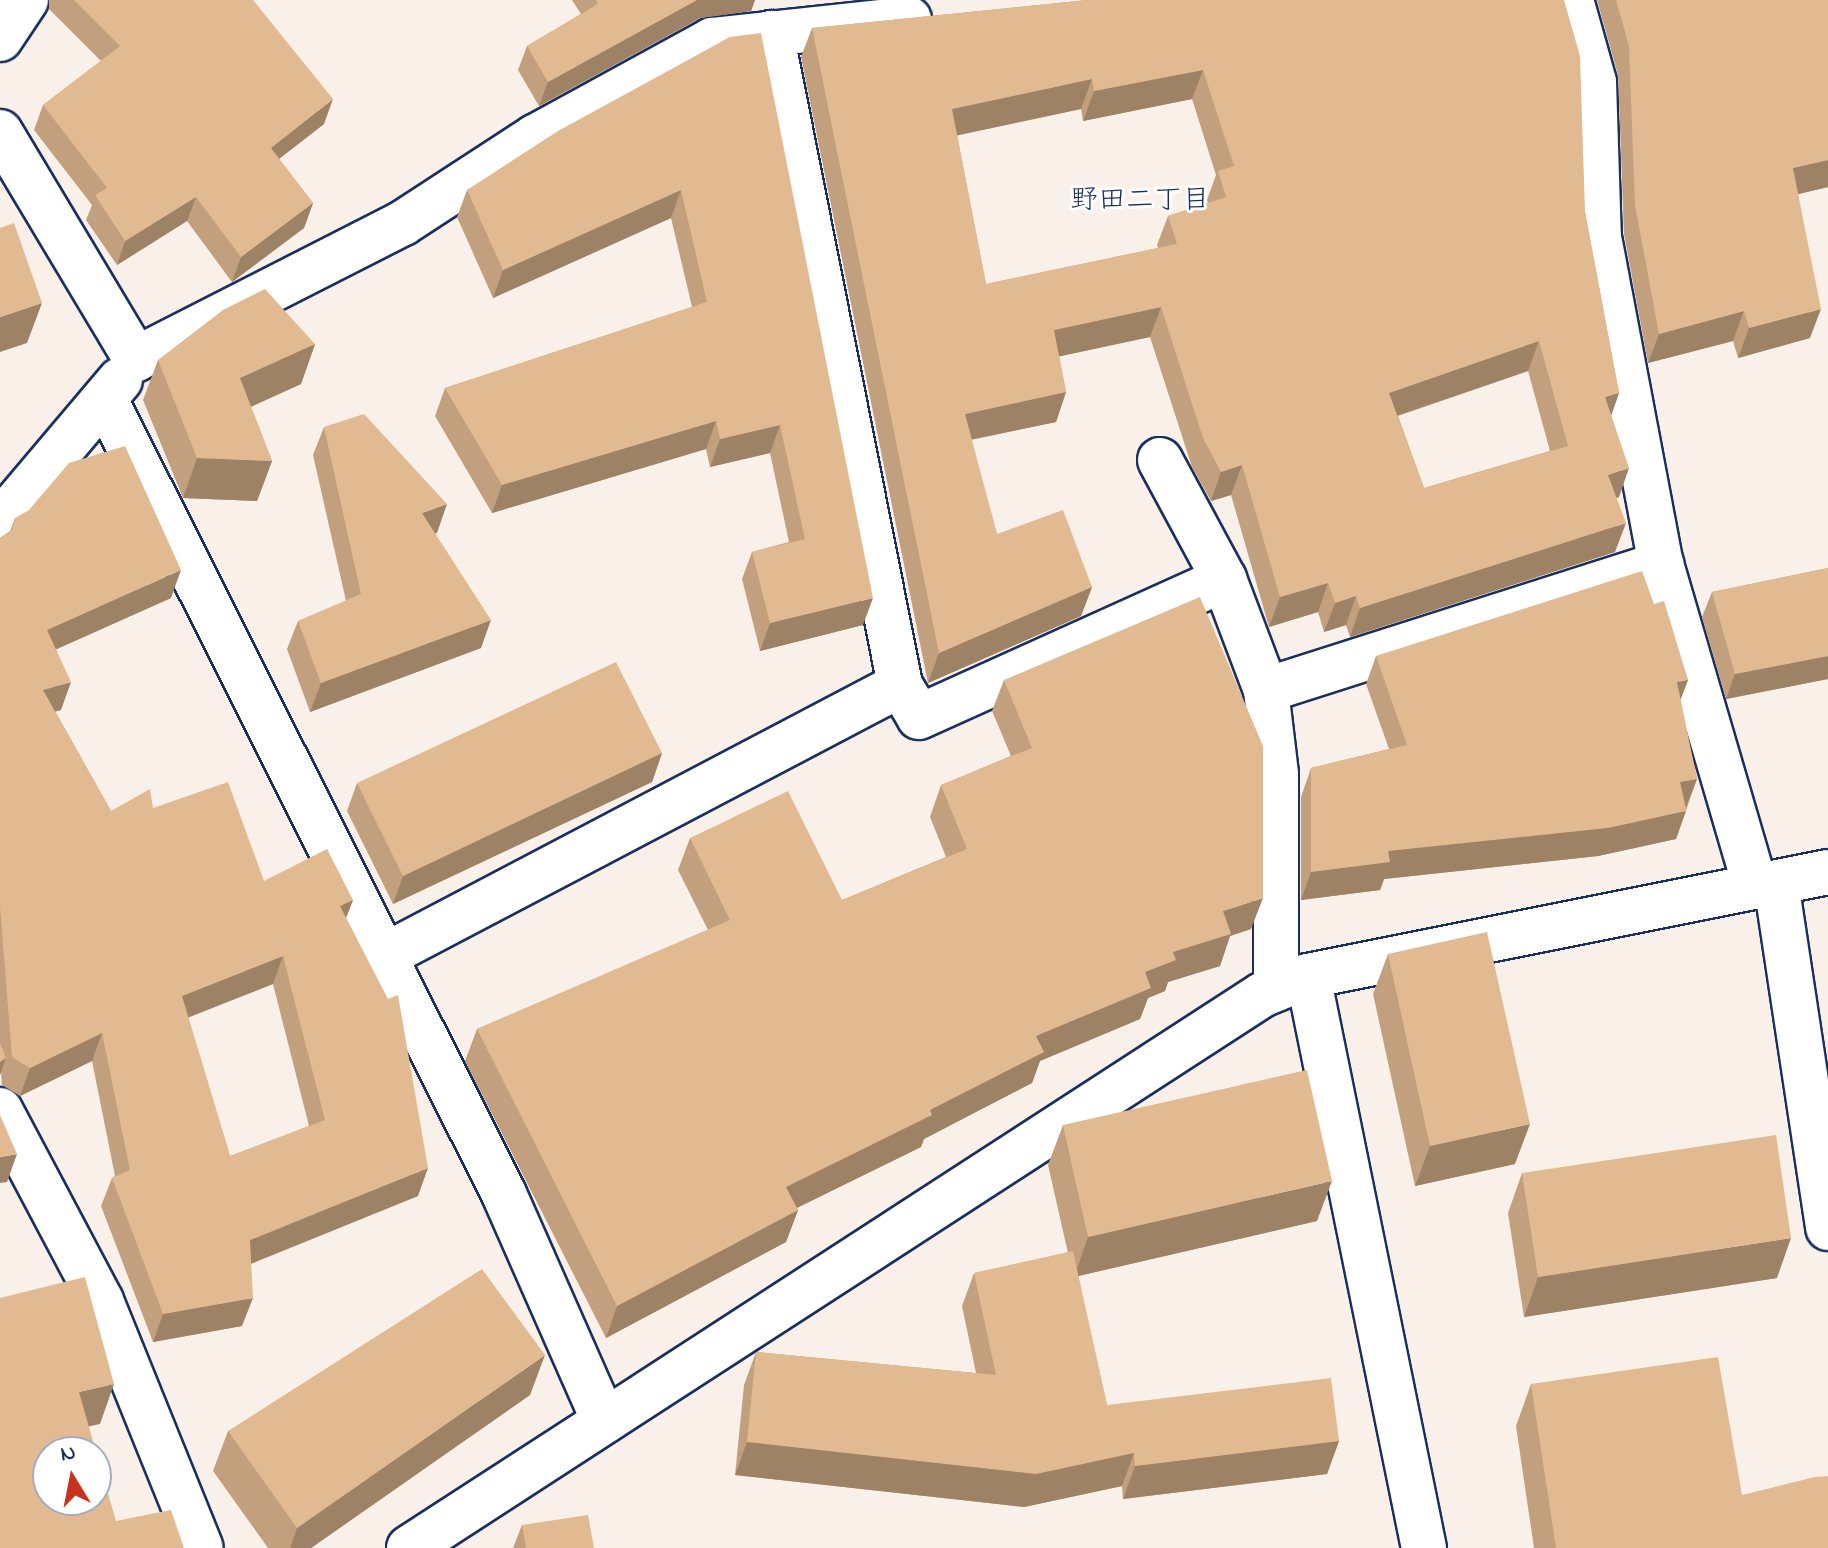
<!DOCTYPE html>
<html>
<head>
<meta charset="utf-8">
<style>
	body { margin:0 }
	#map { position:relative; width:1828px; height:1548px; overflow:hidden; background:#f9f1e9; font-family:"Indie Flower","Klee One",sans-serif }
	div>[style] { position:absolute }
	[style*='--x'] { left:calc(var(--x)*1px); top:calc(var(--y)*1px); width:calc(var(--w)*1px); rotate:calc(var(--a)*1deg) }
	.roads { filter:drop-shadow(2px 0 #1b2f5e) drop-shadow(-2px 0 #1b2f5e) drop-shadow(0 2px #1b2f5e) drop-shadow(0 -2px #1b2f5e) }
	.minor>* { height:44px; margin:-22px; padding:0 22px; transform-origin:22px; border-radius:22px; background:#fff }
	.wall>* { inset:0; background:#c2a07d }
	.shaded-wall>* { inset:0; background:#9e8266 }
	.building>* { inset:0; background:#e1ba91 }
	span { translate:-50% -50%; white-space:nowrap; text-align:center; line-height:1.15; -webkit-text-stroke:6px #fff; paint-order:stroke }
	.neighbourhood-label { font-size:28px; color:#1b2f5e }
	.north { position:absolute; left:32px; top:1436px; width:80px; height:80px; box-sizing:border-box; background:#fff; border:2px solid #a4acbf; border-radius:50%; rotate:350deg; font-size:22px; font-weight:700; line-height:32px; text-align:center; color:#1b2f5e }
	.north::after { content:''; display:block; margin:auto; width:28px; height:36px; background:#c8321e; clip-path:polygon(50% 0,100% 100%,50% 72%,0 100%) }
</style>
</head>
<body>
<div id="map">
	<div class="roads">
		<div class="minor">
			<i style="--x:1571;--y:0;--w:85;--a:74.3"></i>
			<i style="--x:1594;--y:82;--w:155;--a:88.2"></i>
			<i style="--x:1599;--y:237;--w:333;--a:79.3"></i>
			<i style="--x:1661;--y:564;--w:335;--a:73.7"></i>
			<i style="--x:771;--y:33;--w:665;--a:78.81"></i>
			<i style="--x:0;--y:39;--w:47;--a:-56.3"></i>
			<i style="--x:0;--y:132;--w:265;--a:59.1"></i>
			<i style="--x:136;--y:359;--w:300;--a:-27"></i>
			<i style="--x:403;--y:223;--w:158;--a:-33.1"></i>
			<i style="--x:535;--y:137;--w:202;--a:-28.7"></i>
			<i style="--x:712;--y:40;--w:198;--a:-6.1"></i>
			<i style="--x:105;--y:399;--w:890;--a:63.35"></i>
			<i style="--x:504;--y:1194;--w:248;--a:66.2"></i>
			<i style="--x:1160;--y:460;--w:135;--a:61.7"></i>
			<i style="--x:1224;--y:579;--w:119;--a:69.3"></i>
			<i style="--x:1266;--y:690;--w:85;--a:83.2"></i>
			<i style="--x:1276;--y:774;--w:215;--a:90"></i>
			<i style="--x:0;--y:522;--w:186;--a:-49.8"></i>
			<i style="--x:1266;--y:690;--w:415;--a:-17.7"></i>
			<i style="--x:1776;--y:883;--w:349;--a:81.4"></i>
			<i style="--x:384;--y:956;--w:583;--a:-27.71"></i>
			<i style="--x:900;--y:685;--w:37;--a:59"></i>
			<i style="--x:919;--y:717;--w:335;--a:-24.3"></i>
			<i style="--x:1308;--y:976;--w:584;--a:78.54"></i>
			<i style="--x:0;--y:1110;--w:216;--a:62.1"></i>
			<i style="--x:101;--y:1301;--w:266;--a:68"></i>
			<i style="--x:409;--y:1548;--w:1017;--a:-32.96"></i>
			<i style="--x:1262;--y:995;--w:50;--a:-22.4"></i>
			<i style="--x:1308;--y:976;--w:530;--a:-11.31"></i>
		</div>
	</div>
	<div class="wall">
		<i style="clip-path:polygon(49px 0,253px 0,324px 124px,279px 159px,313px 203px,304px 228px,232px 282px,187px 221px,117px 265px,86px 220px,92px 205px,34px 130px,43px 105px,101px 61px,49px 9px)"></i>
		<i style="clip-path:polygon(572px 0,755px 0,751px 11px,700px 18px,539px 106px,518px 70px,527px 46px,581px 14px)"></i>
		<i style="clip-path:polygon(evenodd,1087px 0,1585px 212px,1619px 393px,1611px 415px,1619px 497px,1617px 498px,1615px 552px,1350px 637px,1346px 625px,1324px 632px,1318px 612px,1269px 627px,1231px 495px,1211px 501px,1192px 467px,1150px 337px,1059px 356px,1066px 392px,1056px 422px,971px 440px,997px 534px,1092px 587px,1081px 616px,928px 683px,801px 57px,812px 28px,1087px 0,1192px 99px,1216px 175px,1207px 200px,1208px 203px,1168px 216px,1157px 245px,1158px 248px,986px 284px,957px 135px,1081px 109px,1083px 121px,1192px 99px,1087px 0,1528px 371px,1550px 451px,1424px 488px,1398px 416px,1528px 371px)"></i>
		<i style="clip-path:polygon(1597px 0,1828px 0,1828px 187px,1798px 194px,1810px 338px,1738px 358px,1733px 341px,1648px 363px,1624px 234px,1618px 75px)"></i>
		<i style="clip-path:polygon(730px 37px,863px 625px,760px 651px,742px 579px,752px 552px,789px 542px,770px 453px,710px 467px,706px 449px,492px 513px,435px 416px,445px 388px,692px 307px,671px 218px,493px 298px,457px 217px,467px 190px)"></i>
		<i style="clip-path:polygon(315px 344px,301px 384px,251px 407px,272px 461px,257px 501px,183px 498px,143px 400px,158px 360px)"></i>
		<i style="clip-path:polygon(324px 427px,437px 533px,435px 533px,481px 648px,310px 712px,287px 649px,298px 621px,346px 601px,313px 455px)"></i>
		<i style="clip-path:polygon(evenodd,15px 518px,171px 598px,56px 649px,61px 710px,55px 711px,111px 811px,153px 808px,264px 881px,353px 900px,346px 918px,418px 1196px,251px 1264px,242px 1326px,153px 1342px,101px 1206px,112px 1178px,115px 1176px,92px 1061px,20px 1096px,2px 1085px,1px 1072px,0 1075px,0 538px,10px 531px,15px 518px,273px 984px,309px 1126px,230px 1156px,188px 1017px,273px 984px)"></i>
		<i style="clip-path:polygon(1828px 568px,1828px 679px,1726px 699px,1702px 617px,1712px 592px)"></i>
		<i style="clip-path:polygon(1654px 604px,1688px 680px,1680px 700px,1697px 779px,1676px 839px,1598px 856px,1384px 879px,1380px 890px,1301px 900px,1301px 797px,1311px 768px,1389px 749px,1366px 684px,1376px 656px)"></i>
		<i style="clip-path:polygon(1004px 680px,1251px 929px,1230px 936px,1220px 966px,1168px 982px,1165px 991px,1148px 998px,1140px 1019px,1040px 1061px,1032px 1083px,924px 1139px,921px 1147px,797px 1208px,798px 1210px,786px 1242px,606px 1338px,465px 1061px,477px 1029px,708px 930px,678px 870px,690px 838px,842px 900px,946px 857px,930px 817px,941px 785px,1011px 756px,992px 711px)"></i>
		<i style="clip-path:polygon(662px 753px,652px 782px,393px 904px,347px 811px,357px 783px)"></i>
		<i style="clip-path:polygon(1388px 954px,1515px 1164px,1415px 1186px,1373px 994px)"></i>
		<i style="clip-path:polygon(1063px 1125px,1317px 1221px,1078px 1276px,1107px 1405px,1339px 1441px,1327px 1474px,1123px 1499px,1122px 1486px,1024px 1507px,735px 1475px,744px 1385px,756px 1352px,976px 1373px,962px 1306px,974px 1273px,1068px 1253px,1048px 1165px)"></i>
		<i style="clip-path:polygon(1522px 1173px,1777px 1278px,1524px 1317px,1508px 1213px)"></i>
		<i style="clip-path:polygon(1531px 1384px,1742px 1495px,1828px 1548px,1534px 1548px,1516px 1426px)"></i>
		<i style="clip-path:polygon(530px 1395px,311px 1548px,268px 1548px,213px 1471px,228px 1431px)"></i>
		<i style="clip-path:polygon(522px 1525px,594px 1548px,513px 1548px)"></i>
	</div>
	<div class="shaded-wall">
		<i style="clip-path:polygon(697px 0,755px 0,751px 11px,700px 18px,539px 106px,548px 82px)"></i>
		<i style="clip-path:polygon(1203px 70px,1192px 99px,1083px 121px,1094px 91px)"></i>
		<i style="clip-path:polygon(1092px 79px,1081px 109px,941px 139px,952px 109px)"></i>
		<i style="clip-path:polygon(333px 99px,324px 124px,262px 172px,271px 148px)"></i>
		<i style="clip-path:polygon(1828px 160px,1828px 187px,1782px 198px,1793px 168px)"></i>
		<i style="clip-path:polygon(681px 190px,671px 218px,493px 298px,503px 270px)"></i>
		<i style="clip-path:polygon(196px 197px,187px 221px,117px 265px,125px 241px)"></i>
		<i style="clip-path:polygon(313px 203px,304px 228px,232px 282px,241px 257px)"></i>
		<i style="clip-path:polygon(42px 303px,27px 343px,0 352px,0 317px)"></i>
		<i style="clip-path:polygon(1161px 307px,1150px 337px,1043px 360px,1054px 330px)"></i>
		<i style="clip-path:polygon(1821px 309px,1810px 338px,1738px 358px,1749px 328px)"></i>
		<i style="clip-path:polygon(1744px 311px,1733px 341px,1648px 363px,1659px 334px)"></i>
		<i style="clip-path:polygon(1539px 341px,1528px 371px,1378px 422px,1389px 393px)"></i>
		<i style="clip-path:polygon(315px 344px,301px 384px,225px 418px,240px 378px)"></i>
		<i style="clip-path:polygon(1066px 392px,1056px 422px,954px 443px,965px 414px)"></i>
		<i style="clip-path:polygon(1619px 393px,1609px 422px,1605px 397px)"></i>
		<i style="clip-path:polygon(716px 421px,706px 449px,492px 513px,502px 485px)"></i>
		<i style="clip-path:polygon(780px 425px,770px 453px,710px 467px,720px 439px)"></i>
		<i style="clip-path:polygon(197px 458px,272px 461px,257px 501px,183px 498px)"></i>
		<i style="clip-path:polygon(1242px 465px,1231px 495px,1211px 501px,1221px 472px)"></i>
		<i style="clip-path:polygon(1629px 468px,1619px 497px,1598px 504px,1608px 475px)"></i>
		<i style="clip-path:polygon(447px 504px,437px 533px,412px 542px,422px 513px)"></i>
		<i style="clip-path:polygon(1626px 523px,1615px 552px,1350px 637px,1360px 608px)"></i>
		<i style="clip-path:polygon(181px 570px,171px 598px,37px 658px,47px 630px)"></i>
		<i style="clip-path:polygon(1328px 583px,1318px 612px,1269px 627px,1280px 597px)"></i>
		<i style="clip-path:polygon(1092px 587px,1081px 616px,928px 683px,939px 653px)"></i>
		<i style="clip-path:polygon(1356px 596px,1346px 625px,1324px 632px,1335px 603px)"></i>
		<i style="clip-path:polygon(873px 598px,863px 625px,760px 651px,770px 623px)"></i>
		<i style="clip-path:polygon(491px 620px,481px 648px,310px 712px,321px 683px)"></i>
		<i style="clip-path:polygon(1828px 656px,1828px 679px,1726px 699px,1735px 674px)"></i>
		<i style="clip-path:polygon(1688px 680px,1677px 709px,1677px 682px)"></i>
		<i style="clip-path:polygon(71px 682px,61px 710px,33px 718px,43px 690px)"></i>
		<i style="clip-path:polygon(662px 753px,652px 782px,393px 904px,403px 876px)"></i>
		<i style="clip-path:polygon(1697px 779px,1686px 807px,1680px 782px)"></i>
		<i style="clip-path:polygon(1686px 811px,1676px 839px,1598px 856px,1384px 879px,1380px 890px,1301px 900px,1311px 872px,1388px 851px)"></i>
		<i style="clip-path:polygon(1263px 898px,1251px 929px,1230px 936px,1220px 966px,1168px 982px,1165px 991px,1148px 998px,1140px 1019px,1040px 1061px,1032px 1083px,924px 1139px,921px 1147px,774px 1219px,786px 1187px,930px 1110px,1036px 1036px,1145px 972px,1173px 952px,1223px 911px)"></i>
		<i style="clip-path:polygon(353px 900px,342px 928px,340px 906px)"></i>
		<i style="clip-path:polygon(283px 956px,273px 984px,172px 1024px,182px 996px)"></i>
		<i style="clip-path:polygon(102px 1033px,92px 1061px,20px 1096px,30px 1068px)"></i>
		<i style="clip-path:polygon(6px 1058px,0 1075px,0 1062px)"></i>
		<i style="clip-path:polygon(1530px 1124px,1515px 1164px,1415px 1186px,1430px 1146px)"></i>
		<i style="clip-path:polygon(17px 1154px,7px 1182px,0 1183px,0 1157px)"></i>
		<i style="clip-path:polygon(428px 1168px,418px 1196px,240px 1268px,250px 1240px)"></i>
		<i style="clip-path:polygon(1332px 1181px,1317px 1221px,1074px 1277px,1088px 1237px)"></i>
		<i style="clip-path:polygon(798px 1210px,786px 1242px,606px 1338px,617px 1306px)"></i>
		<i style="clip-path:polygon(1791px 1238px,1777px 1278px,1524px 1317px,1538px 1277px)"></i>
		<i style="clip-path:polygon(253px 1298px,242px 1326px,153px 1342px,163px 1314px)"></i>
		<i style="clip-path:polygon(545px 1355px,530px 1395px,311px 1548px,290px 1548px,297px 1528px)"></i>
		<i style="clip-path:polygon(114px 1384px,100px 1424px,64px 1432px,79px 1392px)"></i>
		<i style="clip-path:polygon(1339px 1441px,1327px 1474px,1123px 1499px,1135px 1466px)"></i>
		<i style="clip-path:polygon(747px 1442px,1134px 1453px,1122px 1486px,1024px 1507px,735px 1475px)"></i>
	</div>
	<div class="building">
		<i style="clip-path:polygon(74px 0,253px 0,333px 99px,271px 148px,313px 203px,241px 257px,196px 197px,125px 241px,95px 195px,107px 188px,43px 105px,120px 46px)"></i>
		<i style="clip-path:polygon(596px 0,697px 0,548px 82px,527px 46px,598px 4px)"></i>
		<i style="clip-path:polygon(evenodd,1087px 0,1564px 0,1580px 56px,1585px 212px,1619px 393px,1605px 397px,1629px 468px,1608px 475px,1626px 523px,1360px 608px,1356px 596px,1335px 603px,1328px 583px,1280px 597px,1242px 465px,1221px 472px,1203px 438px,1161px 307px,1054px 330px,1066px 392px,965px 414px,997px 534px,1063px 510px,1092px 587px,939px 653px,812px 28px,1087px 0,1203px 70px,1234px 166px,1218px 171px,1226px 197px,1168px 216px,1177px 244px,986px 284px,952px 109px,1092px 79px,1094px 91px,1203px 70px,1087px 0,1539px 341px,1568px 446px,1424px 488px,1389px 393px,1539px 341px)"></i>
		<i style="clip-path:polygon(1616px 0,1828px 0,1828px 160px,1793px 168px,1821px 309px,1749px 328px,1744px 311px,1659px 334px,1635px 205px,1629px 46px)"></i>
		<i style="clip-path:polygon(761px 33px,873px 598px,770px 623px,752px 552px,805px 539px,780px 425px,720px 439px,716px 421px,502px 485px,445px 388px,707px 302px,681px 190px,503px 270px,467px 190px,558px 131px,730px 37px)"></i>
		<i style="clip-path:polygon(14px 223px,42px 303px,0 317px,0 228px)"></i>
		<i style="clip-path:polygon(265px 289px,315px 344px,240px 378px,272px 461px,197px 458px,158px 360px,223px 310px)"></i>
		<i style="clip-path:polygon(364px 414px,447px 504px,422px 513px,491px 620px,321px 683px,298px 621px,361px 594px,324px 427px)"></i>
		<i style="clip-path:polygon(evenodd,125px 446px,181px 570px,47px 630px,71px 682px,43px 690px,111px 811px,150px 789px,153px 808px,228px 782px,264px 881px,327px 849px,353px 900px,340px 906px,388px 999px,398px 995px,428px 1168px,250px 1240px,253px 1298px,163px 1314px,112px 1178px,130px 1170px,102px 1033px,30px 1068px,12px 1057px,0 906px,0 538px,12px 530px,15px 518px,29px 510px,69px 463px,125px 446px,283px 956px,325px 1120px,230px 1156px,182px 996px,283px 956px)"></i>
		<i style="clip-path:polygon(1828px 568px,1828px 656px,1735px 674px,1712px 592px)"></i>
		<i style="clip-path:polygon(1642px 571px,1654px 604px,1664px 601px,1688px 680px,1677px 682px,1697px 779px,1680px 782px,1686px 811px,1608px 828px,1388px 851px,1390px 862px,1311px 872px,1311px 768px,1407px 745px,1376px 656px)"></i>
		<i style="clip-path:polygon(1200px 597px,1263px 746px,1263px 898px,1223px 911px,1231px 934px,1173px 952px,1176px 960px,1145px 972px,1151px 988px,1036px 1036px,1044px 1052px,930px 1110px,932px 1115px,786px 1187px,798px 1210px,617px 1306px,477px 1029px,730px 920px,690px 838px,788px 791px,842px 900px,967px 849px,941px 785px,1032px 748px,1004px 680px)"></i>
		<i style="clip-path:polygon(616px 662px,662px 753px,403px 876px,357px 783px)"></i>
		<i style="clip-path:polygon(1487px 932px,1530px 1124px,1430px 1146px,1388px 954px)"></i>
		<i style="clip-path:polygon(0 1043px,6px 1058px,0 1062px)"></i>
		<i style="clip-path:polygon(1307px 1070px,1332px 1181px,1088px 1237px,1063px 1125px)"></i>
		<i style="clip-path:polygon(0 1115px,17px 1154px,0 1157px)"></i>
		<i style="clip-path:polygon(1776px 1135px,1791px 1238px,1538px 1277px,1522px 1173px)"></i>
		<i style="clip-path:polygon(1073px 1251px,1107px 1405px,1331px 1378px,1339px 1441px,1135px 1466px,1134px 1453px,1036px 1474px,747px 1442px,756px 1352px,996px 1375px,974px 1273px)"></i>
		<i style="clip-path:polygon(482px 1269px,545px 1355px,297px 1528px,228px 1431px)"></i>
		<i style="clip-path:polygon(85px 1277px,114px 1384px,79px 1392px,96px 1452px,48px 1452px,48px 1500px,96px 1500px,96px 1452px,116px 1521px,171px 1510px,184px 1548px,0 1548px,0 1298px)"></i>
		<i style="clip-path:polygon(1718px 1357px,1742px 1495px,1815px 1477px,1828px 1476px,1828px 1548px,1556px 1548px,1531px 1384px)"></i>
		<i style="clip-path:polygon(588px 1515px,594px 1548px,526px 1548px,522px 1525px)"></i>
	</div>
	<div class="neighbourhood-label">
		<span style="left:1140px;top:202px">野田二丁目</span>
	</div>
	<div class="north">N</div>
</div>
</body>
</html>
